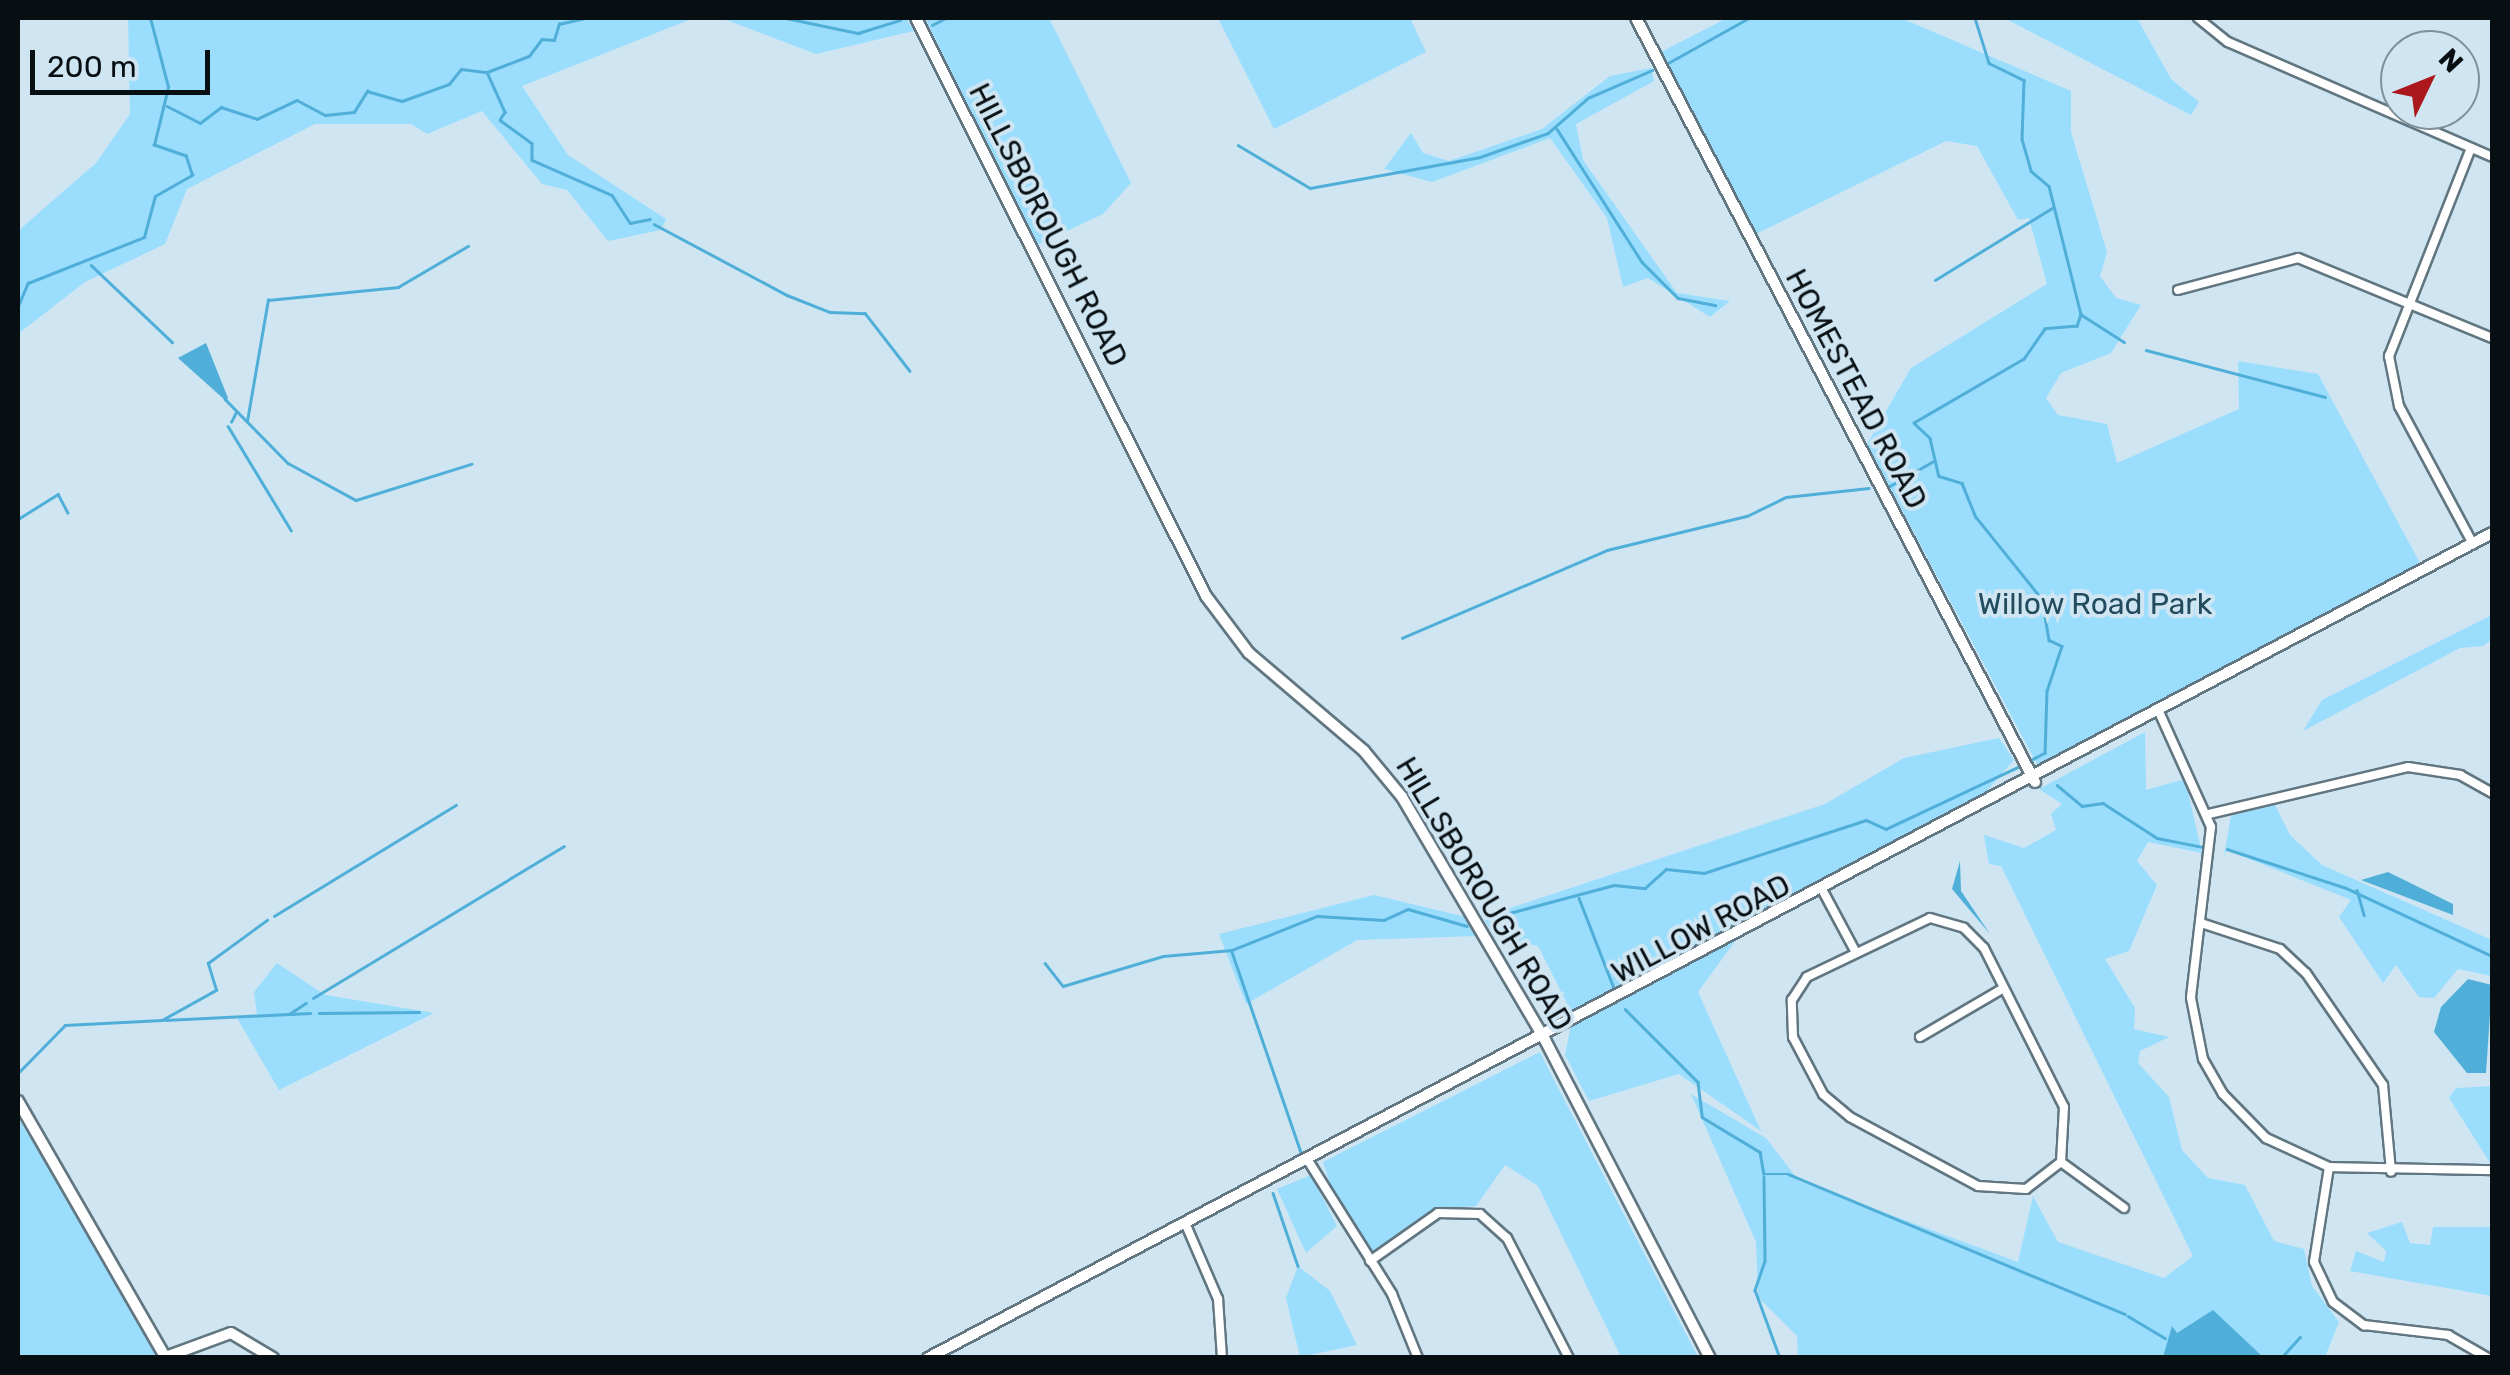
<!DOCTYPE html>
<html>
<head>
<meta charset="utf-8">
<style>
	body { margin:0 }
	#map { position:relative; width:2510px; height:1375px; overflow:hidden; background:#cfe6f2; font-family:Rubik,sans-serif }
	div>[style] { position:absolute }
	[style*='--x'] { left:calc(var(--x)*1px); top:calc(var(--y)*1px); width:calc(var(--w)*1px); rotate:calc(var(--a)*1deg) }
	.green>* { inset:0; background:#9bddfd }
	.water>* { inset:0; background:#50afd8 }
	.stream>* { height:2.5px; margin:-1.25px; padding:0 1.25px; transform-origin:1.25px; border-radius:1.25px; background:#50afd8 }
	.roads { filter:drop-shadow(2px 0 #617680) drop-shadow(-2px 0 #617680) drop-shadow(0 2px #617680) drop-shadow(0 -2px #617680) }
	.street>* { height:8px; margin:-4px; padding:0 4px; transform-origin:4px; border-radius:4px; background:#fff }
	.secondary>* { height:10px; margin:-5px; padding:0 5px; transform-origin:5px; border-radius:5px; background:#fff }
	span { translate:-50% -50%; white-space:nowrap; text-align:center; line-height:1.15; -webkit-text-stroke:8px #cfe6f2; paint-order:stroke }
	.street-label { font-size:30px; color:#080f13 }
	.park-label { font-size:30px; color:#234b5e }
	.frame { position:absolute; inset:0; border:20px solid #080f13; pointer-events:none }
	.north { position:absolute; left:2380px; top:30px; width:100px; height:100px; box-sizing:border-box; background:#cfe6f2; border:2px solid #7f9099; border-radius:50%; rotate:47deg; font-size:28px; font-weight:700; line-height:40px; text-align:center; color:#080f13 }
	.north::after { content:''; display:block; margin:auto; width:35px; height:45px; background:#ab181e; clip-path:polygon(50% 0,100% 100%,50% 72%,0 100%) }
	.scale { position:absolute; left:30px; top:50px; width:180px; height:45px; box-sizing:border-box; border:5px solid #080f13; border-top:0; padding-left:12px; font-size:30px; line-height:35px; white-space:nowrap; color:#080f13; -webkit-text-stroke:8px #cfe6f2; paint-order:stroke }
</style>
</head>
<body>
<div id="map">
	<div class="green">
		<i style="clip-path:polygon(128px 18px,694px 18px,522px 86px,568px 155px,666px 219px,661px 230px,608px 241px,567px 190px,542px 184px,482px 111px,427px 134px,411px 124px,315px 124px,187px 189px,165px 244px,85px 282px,18px 334px,18px 231px,96px 163px,130px 114px)"></i>
		<i style="clip-path:polygon(721px 18px,906px 18px,914px 31px,816px 54px)"></i>
		<i style="clip-path:polygon(925px 18px,1049px 18px,1131px 183px,1103px 214px,1037px 245px)"></i>
		<i style="clip-path:polygon(1218px 18px,1410px 18px,1426px 52px,1274px 129px)"></i>
		<i style="clip-path:polygon(1727px 18px,1901px 18px,2071px 91px,2071px 132px,2107px 252px,2100px 276px,2116px 298px,2141px 305px,2111px 353px,2061px 373px,2046px 398px,2058px 415px,2107px 424px,2117px 463px,2239px 409px,2238px 361px,2318px 374px,2421px 565px,2039px 768px,1867px 444px,1911px 368px,2047px 284px,2029px 218px,2018px 220px,1977px 146px,1946px 141px,1756px 234px,1661px 52px)"></i>
		<i style="clip-path:polygon(2004px 18px,2137px 18px,2171px 79px,2199px 102px,2191px 115px)"></i>
		<i style="clip-path:polygon(1651px 68px,1654px 81px,1576px 124px,1583px 160px,1677px 293px,1730px 301px,1710px 317px,1648px 278px,1623px 287px,1607px 218px,1550px 138px,1432px 182px,1384px 169px,1411px 133px,1423px 153px,1449px 161px,1542px 129px,1610px 76px)"></i>
		<i style="clip-path:polygon(2492px 615px,2492px 639px,2483px 646px,2460px 648px,2303px 731px,2322px 700px)"></i>
		<i style="clip-path:polygon(2145px 732px,2146px 790px,2185px 779px,2202px 853px,2148px 842px,2137px 861px,2157px 885px,2129px 951px,2105px 959px,2135px 1008px,2134px 1029px,2169px 1037px,2140px 1051px,2138px 1063px,2169px 1097px,2182px 1150px,2208px 1178px,2245px 1185px,2274px 1241px,2304px 1249px,2312px 1286px,2339px 1322px,2325px 1357px,1798px 1357px,1797px 1336px,1758px 1297px,1756px 1242px,1691px 1094px,1766px 1138px,1799px 1181px,2018px 1262px,2033px 1196px,2058px 1242px,2164px 1278px,2193px 1256px,2001px 866px,1989px 864px,1984px 835px,2024px 848px,2056px 830px,2051px 814px,2062px 804px,2039px 789px)"></i>
		<i style="clip-path:polygon(1999px 738px,2014px 760px,1985px 793px,1911px 842px,1752px 918px,1698px 992px,1761px 1131px,1679px 1074px,1589px 1101px,1565px 1055px,1573px 1015px,1538px 946px,1494px 937px,1483px 917px,1825px 804px,1904px 758px)"></i>
		<i style="clip-path:polygon(2274px 803px,2290px 835px,2322px 865px,2492px 940px,2492px 976px,2458px 969px,2434px 998px,2419px 997px,2396px 965px,2383px 983px,2339px 917px,2351px 900px,2227px 850px,2224px 856px,2231px 816px)"></i>
		<i style="clip-path:polygon(1374px 895px,1466px 917px,1477px 936px,1357px 940px,1246px 1004px,1219px 934px)"></i>
		<i style="clip-path:polygon(277px 963px,325px 995px,434px 1013px,279px 1090px,237px 1018px,257px 1016px,254px 992px)"></i>
		<i style="clip-path:polygon(1540px 1052px,1552px 1076px,1698px 1357px,1621px 1357px,1538px 1186px,1505px 1165px,1476px 1206px,1436px 1209px,1373px 1251px,1337px 1206px,1323px 1162px)"></i>
		<i style="clip-path:polygon(2492px 1086px,2492px 1166px,2449px 1098px,2456px 1088px)"></i>
		<i style="clip-path:polygon(18px 1118px,59px 1185px,158px 1355px,18px 1357px)"></i>
		<i style="clip-path:polygon(1311px 1175px,1337px 1226px,1306px 1253px,1277px 1189px)"></i>
		<i style="clip-path:polygon(2402px 1222px,2410px 1243px,2430px 1245px,2433px 1227px,2492px 1227px,2492px 1296px,2350px 1271px,2356px 1251px,2384px 1262px,2386px 1251px,2367px 1233px)"></i>
		<i style="clip-path:polygon(1298px 1266px,1330px 1291px,1357px 1345px,1300px 1357px,1286px 1298px)"></i>
	</div>
	<div class="water">
		<i style="clip-path:polygon(206px 343px,228px 398px,226px 401px,178px 358px)"></i>
		<i style="clip-path:polygon(1960px 861px,1961px 891px,1990px 934px,1952px 889px)"></i>
		<i style="clip-path:polygon(2388px 872px,2453px 904px,2453px 915px,2361px 880px)"></i>
		<i style="clip-path:polygon(2468px 979px,2492px 985px,2486px 1073px,2467px 1073px,2434px 1032px,2441px 1007px)"></i>
		<i style="clip-path:polygon(2213px 1310px,2263px 1357px,2163px 1357px,2172px 1326px,2177px 1333px)"></i>
	</div>
	<div class="stream">
		<i style="--x:589;--y:18;--w:10;--a:0"></i>
		<i style="--x:786;--y:18;--w:74;--a:11.8"></i>
		<i style="--x:858;--y:33;--w:44;--a:-17.2"></i>
		<i style="--x:1975;--y:18;--w:47;--a:72.7"></i>
		<i style="--x:1989;--y:63;--w:39;--a:26"></i>
		<i style="--x:2024;--y:80;--w:59;--a:91.9"></i>
		<i style="--x:2022;--y:139;--w:33;--a:74"></i>
		<i style="--x:2031;--y:171;--w:23;--a:40"></i>
		<i style="--x:2049;--y:186;--w:132;--a:76"></i>
		<i style="--x:2081;--y:314;--w:13;--a:108"></i>
		<i style="--x:2077;--y:326;--w:32;--a:175"></i>
		<i style="--x:2045;--y:329;--w:37;--a:125"></i>
		<i style="--x:2024;--y:359;--w:127;--a:149.8"></i>
		<i style="--x:1914;--y:423;--w:22;--a:43"></i>
		<i style="--x:1930;--y:438;--w:39;--a:77"></i>
		<i style="--x:1939;--y:476;--w:24;--a:17"></i>
		<i style="--x:1962;--y:483;--w:37;--a:68"></i>
		<i style="--x:1976;--y:517;--w:105;--a:51.2"></i>
		<i style="--x:2042;--y:599;--w:42;--a:80.3"></i>
		<i style="--x:2049;--y:640;--w:14;--a:25"></i>
		<i style="--x:2062;--y:646;--w:47;--a:108.4"></i>
		<i style="--x:2047;--y:691;--w:62;--a:91.8"></i>
		<i style="--x:2045;--y:753;--w:15;--a:152"></i>
		<i style="--x:932;--y:25;--w:16;--a:-27"></i>
		<i style="--x:1668;--y:63;--w:93;--a:-29.1"></i>
		<i style="--x:487;--y:72;--w:44;--a:65.8"></i>
		<i style="--x:505;--y:112;--w:9;--a:122"></i>
		<i style="--x:500;--y:120;--w:39;--a:36"></i>
		<i style="--x:532;--y:143;--w:17;--a:90"></i>
		<i style="--x:532;--y:160;--w:87;--a:23.6"></i>
		<i style="--x:612;--y:195;--w:33;--a:57"></i>
		<i style="--x:630;--y:223;--w:20;--a:-11"></i>
		<i style="--x:167;--y:106;--w:37;--a:27"></i>
		<i style="--x:200;--y:123;--w:26;--a:-37"></i>
		<i style="--x:221;--y:107;--w:38;--a:18"></i>
		<i style="--x:257;--y:119;--w:44;--a:-25.4"></i>
		<i style="--x:297;--y:100;--w:32;--a:28"></i>
		<i style="--x:325;--y:115;--w:29;--a:-6"></i>
		<i style="--x:354;--y:112;--w:25;--a:-58"></i>
		<i style="--x:367;--y:91;--w:36;--a:16"></i>
		<i style="--x:402;--y:101;--w:50;--a:-19.9"></i>
		<i style="--x:449;--y:84;--w:19;--a:-51"></i>
		<i style="--x:461;--y:69;--w:26;--a:7"></i>
		<i style="--x:487;--y:72;--w:45;--a:-20.9"></i>
		<i style="--x:529;--y:56;--w:21;--a:-53"></i>
		<i style="--x:542;--y:39;--w:12;--a:5"></i>
		<i style="--x:554;--y:40;--w:17;--a:-73"></i>
		<i style="--x:559;--y:24;--w:27;--a:-13"></i>
		<i style="--x:1557;--y:129;--w:158;--a:57.4"></i>
		<i style="--x:1642;--y:262;--w:51;--a:45"></i>
		<i style="--x:1678;--y:298;--w:38;--a:11"></i>
		<i style="--x:1238;--y:145;--w:84;--a:30.8"></i>
		<i style="--x:1310;--y:188;--w:173;--a:-10.3"></i>
		<i style="--x:1480;--y:157;--w:72;--a:-19.4"></i>
		<i style="--x:1548;--y:133;--w:53;--a:-41.2"></i>
		<i style="--x:1588;--y:98;--w:70;--a:-23.6"></i>
		<i style="--x:654;--y:224;--w:151;--a:28.1"></i>
		<i style="--x:787;--y:295;--w:46;--a:21.6"></i>
		<i style="--x:830;--y:312;--w:35;--a:2"></i>
		<i style="--x:865;--y:313;--w:73;--a:52.2"></i>
		<i style="--x:91;--y:265;--w:112;--a:43.5"></i>
		<i style="--x:1935;--y:280;--w:137;--a:-31.6"></i>
		<i style="--x:18;--y:306;--w:25;--a:-67"></i>
		<i style="--x:28;--y:283;--w:125;--a:-21.6"></i>
		<i style="--x:144;--y:237;--w:42;--a:-75"></i>
		<i style="--x:155;--y:196;--w:43;--a:-29.6"></i>
		<i style="--x:192;--y:175;--w:20;--a:-108"></i>
		<i style="--x:186;--y:156;--w:34;--a:-161"></i>
		<i style="--x:154;--y:145;--w:60;--a:-76.4"></i>
		<i style="--x:168;--y:87;--w:71;--a:-104.6"></i>
		<i style="--x:2082;--y:315;--w:50;--a:32.7"></i>
		<i style="--x:2146;--y:350;--w:185;--a:14.7"></i>
		<i style="--x:225;--y:399;--w:90;--a:45.5"></i>
		<i style="--x:288;--y:463;--w:77;--a:28.6"></i>
		<i style="--x:356;--y:500;--w:121;--a:-17.4"></i>
		<i style="--x:247;--y:421;--w:123;--a:-80.2"></i>
		<i style="--x:268;--y:300;--w:131;--a:-5.7"></i>
		<i style="--x:398;--y:287;--w:81;--a:-30.4"></i>
		<i style="--x:231;--y:422;--w:11;--a:-63"></i>
		<i style="--x:228;--y:426;--w:122;--a:58.8"></i>
		<i style="--x:1888;--y:487;--w:51;--a:-29.6"></i>
		<i style="--x:18;--y:519;--w:47;--a:-32"></i>
		<i style="--x:58;--y:494;--w:21;--a:62"></i>
		<i style="--x:1402;--y:638;--w:223;--a:-23.2"></i>
		<i style="--x:1607;--y:550;--w:144;--a:-13.7"></i>
		<i style="--x:1747;--y:516;--w:43;--a:-26"></i>
		<i style="--x:1786;--y:497;--w:83;--a:-6.2"></i>
		<i style="--x:2057;--y:785;--w:33;--a:40"></i>
		<i style="--x:2082;--y:806;--w:21;--a:-8"></i>
		<i style="--x:2103;--y:803;--w:64;--a:32.9"></i>
		<i style="--x:2157;--y:838;--w:47;--a:11.1"></i>
		<i style="--x:2227;--y:849;--w:125;--a:18.1"></i>
		<i style="--x:2346;--y:888;--w:161;--a:25"></i>
		<i style="--x:2357;--y:890;--w:26;--a:74"></i>
		<i style="--x:1579;--y:898;--w:100;--a:68.8"></i>
		<i style="--x:274;--y:916;--w:213;--a:-31.4"></i>
		<i style="--x:1487;--y:919;--w:131;--a:-15"></i>
		<i style="--x:1614;--y:885;--w:31;--a:6"></i>
		<i style="--x:1645;--y:888;--w:28;--a:-42"></i>
		<i style="--x:1666;--y:869;--w:38;--a:6"></i>
		<i style="--x:1704;--y:873;--w:170;--a:-18.1"></i>
		<i style="--x:1866;--y:820;--w:22;--a:24"></i>
		<i style="--x:1886;--y:829;--w:146;--a:-25.2"></i>
		<i style="--x:1232;--y:952;--w:215;--a:71"></i>
		<i style="--x:1045;--y:963;--w:29;--a:52"></i>
		<i style="--x:1063;--y:986;--w:104;--a:-16.7"></i>
		<i style="--x:1163;--y:956;--w:69;--a:-5"></i>
		<i style="--x:1232;--y:950;--w:92;--a:-21.8"></i>
		<i style="--x:1317;--y:916;--w:67;--a:3.4"></i>
		<i style="--x:1384;--y:920;--w:26;--a:-25"></i>
		<i style="--x:1408;--y:909;--w:61;--a:16.1"></i>
		<i style="--x:313;--y:998;--w:293;--a:-31.2"></i>
		<i style="--x:1625;--y:1009;--w:103;--a:45"></i>
		<i style="--x:1698;--y:1082;--w:35;--a:83"></i>
		<i style="--x:1702;--y:1117;--w:68;--a:31.1"></i>
		<i style="--x:1760;--y:1152;--w:22;--a:80"></i>
		<i style="--x:1764;--y:1174;--w:24;--a:0"></i>
		<i style="--x:1788;--y:1174;--w:281;--a:22.6"></i>
		<i style="--x:319;--y:1013;--w:100;--a:-0.6"></i>
		<i style="--x:291;--y:1014;--w:19;--a:-3"></i>
		<i style="--x:165;--y:1020;--w:124;--a:-2.8"></i>
		<i style="--x:289;--y:1014;--w:20;--a:-33"></i>
		<i style="--x:18;--y:1073;--w:67;--a:-45.6"></i>
		<i style="--x:65;--y:1025;--w:97;--a:-3"></i>
		<i style="--x:162;--y:1020;--w:62;--a:-29.1"></i>
		<i style="--x:216;--y:990;--w:28;--a:-107"></i>
		<i style="--x:208;--y:963;--w:73;--a:-36.1"></i>
		<i style="--x:1764;--y:1177;--w:84;--a:89.3"></i>
		<i style="--x:1765;--y:1261;--w:31;--a:109"></i>
		<i style="--x:1755;--y:1290;--w:72;--a:69.8"></i>
		<i style="--x:1273;--y:1193;--w:77;--a:71.1"></i>
		<i style="--x:2050;--y:1283;--w:81;--a:22.5"></i>
		<i style="--x:2128;--y:1316;--w:43;--a:30.7"></i>
		<i style="--x:2281;--y:1358;--w:28;--a:-48"></i>
	</div>
	<div class="roads">
		<div class="street">
			<i style="--x:2198;--y:18;--w:38;--a:39"></i>
			<i style="--x:2228;--y:42;--w:288;--a:23.5"></i>
			<i style="--x:2471;--y:148;--w:224;--a:111.5"></i>
			<i style="--x:2389;--y:356;--w:51;--a:78.7"></i>
			<i style="--x:2399;--y:406;--w:157;--a:61.8"></i>
			<i style="--x:2178;--y:290;--w:124;--a:-14.9"></i>
			<i style="--x:2298;--y:258;--w:210;--a:22.4"></i>
			<i style="--x:2160;--y:714;--w:124;--a:65.7"></i>
			<i style="--x:2211;--y:827;--w:172;--a:96.7"></i>
			<i style="--x:2191;--y:998;--w:62;--a:78.9"></i>
			<i style="--x:2203;--y:1059;--w:40;--a:60.3"></i>
			<i style="--x:2223;--y:1094;--w:62;--a:45.7"></i>
			<i style="--x:2266;--y:1138;--w:69;--a:24.7"></i>
			<i style="--x:2329;--y:1167;--w:163;--a:1.1"></i>
			<i style="--x:2209;--y:814;--w:204;--a:-13.3"></i>
			<i style="--x:2408;--y:767;--w:53;--a:8.7"></i>
			<i style="--x:2460;--y:775;--w:37;--a:29"></i>
			<i style="--x:1824;--y:893;--w:64;--a:61.8"></i>
			<i style="--x:1930;--y:918;--w:35;--a:16"></i>
			<i style="--x:1964;--y:928;--w:28;--a:45"></i>
			<i style="--x:1984;--y:948;--w:178;--a:63.3"></i>
			<i style="--x:2064;--y:1107;--w:55;--a:93.1"></i>
			<i style="--x:2061;--y:1162;--w:44;--a:142.4"></i>
			<i style="--x:2026;--y:1189;--w:48;--a:-176.4"></i>
			<i style="--x:1978;--y:1186;--w:145;--a:-151.7"></i>
			<i style="--x:1850;--y:1117;--w:35;--a:-140"></i>
			<i style="--x:1823;--y:1094;--w:64;--a:-117.8"></i>
			<i style="--x:1793;--y:1037;--w:37;--a:-92"></i>
			<i style="--x:1792;--y:1000;--w:27;--a:-57"></i>
			<i style="--x:1807;--y:977;--w:136;--a:-25.6"></i>
			<i style="--x:2204;--y:924;--w:80;--a:18.2"></i>
			<i style="--x:2280;--y:949;--w:35;--a:43"></i>
			<i style="--x:2306;--y:973;--w:136;--a:55.5"></i>
			<i style="--x:2383;--y:1085;--w:87;--a:84.7"></i>
			<i style="--x:1920;--y:1037;--w:97;--a:-30.3"></i>
			<i style="--x:1309;--y:1162;--w:156;--a:57.8"></i>
			<i style="--x:1392;--y:1294;--w:69;--a:67.9"></i>
			<i style="--x:2061;--y:1162;--w:78;--a:36.1"></i>
			<i style="--x:2329;--y:1167;--w:96;--a:99"></i>
			<i style="--x:2314;--y:1262;--w:44;--a:64.6"></i>
			<i style="--x:2333;--y:1302;--w:39;--a:37"></i>
			<i style="--x:2364;--y:1325;--w:85;--a:6.8"></i>
			<i style="--x:2448;--y:1335;--w:46;--a:29.9"></i>
			<i style="--x:1186;--y:1225;--w:81;--a:66.6"></i>
			<i style="--x:1218;--y:1299;--w:59;--a:86.1"></i>
			<i style="--x:1370;--y:1261;--w:83;--a:-35.2"></i>
			<i style="--x:1438;--y:1213;--w:42;--a:1.4"></i>
			<i style="--x:1480;--y:1214;--w:36;--a:42"></i>
			<i style="--x:1507;--y:1238;--w:135;--a:62.7"></i>
		</div>
		<div class="secondary">
			<i style="--x:916;--y:18;--w:647;--a:63.36"></i>
			<i style="--x:1206;--y:596;--w:71;--a:53"></i>
			<i style="--x:1249;--y:653;--w:151;--a:40.4"></i>
			<i style="--x:1364;--y:751;--w:60;--a:50.4"></i>
			<i style="--x:1402;--y:797;--w:282;--a:59.5"></i>
			<i style="--x:1545;--y:1040;--w:358;--a:62.6"></i>
			<i style="--x:1636;--y:18;--w:862;--a:62.42"></i>
			<i style="--x:18;--y:1101;--w:295;--a:60.1"></i>
			<i style="--x:163;--y:1358;--w:72;--a:-20.2"></i>
			<i style="--x:231;--y:1333;--w:49;--a:30.8"></i>
			<i style="--x:928;--y:1358;--w:1768;--a:-27.81"></i>
		</div>
	</div>
	<div class="street-label">
		<span style="left:1048px;top:225px;rotate:63deg">HILLSBOROUGH ROAD</span>
		<span style="left:1856px;top:389px;rotate:62deg">HOMESTEAD ROAD</span>
		<span style="left:1484px;top:894px;rotate:59deg">HILLSBOROUGH ROAD</span>
		<span style="left:1701px;top:929px;rotate:-28deg">WILLOW ROAD</span>
	</div>
	<div class="park-label">
		<span style="left:2095px;top:604px">Willow Road Park</span>
	</div>
	<div class="frame"></div>
	<div class="north">N</div>
	<div class="scale">200 m</div>
</div>
</body>
</html>
